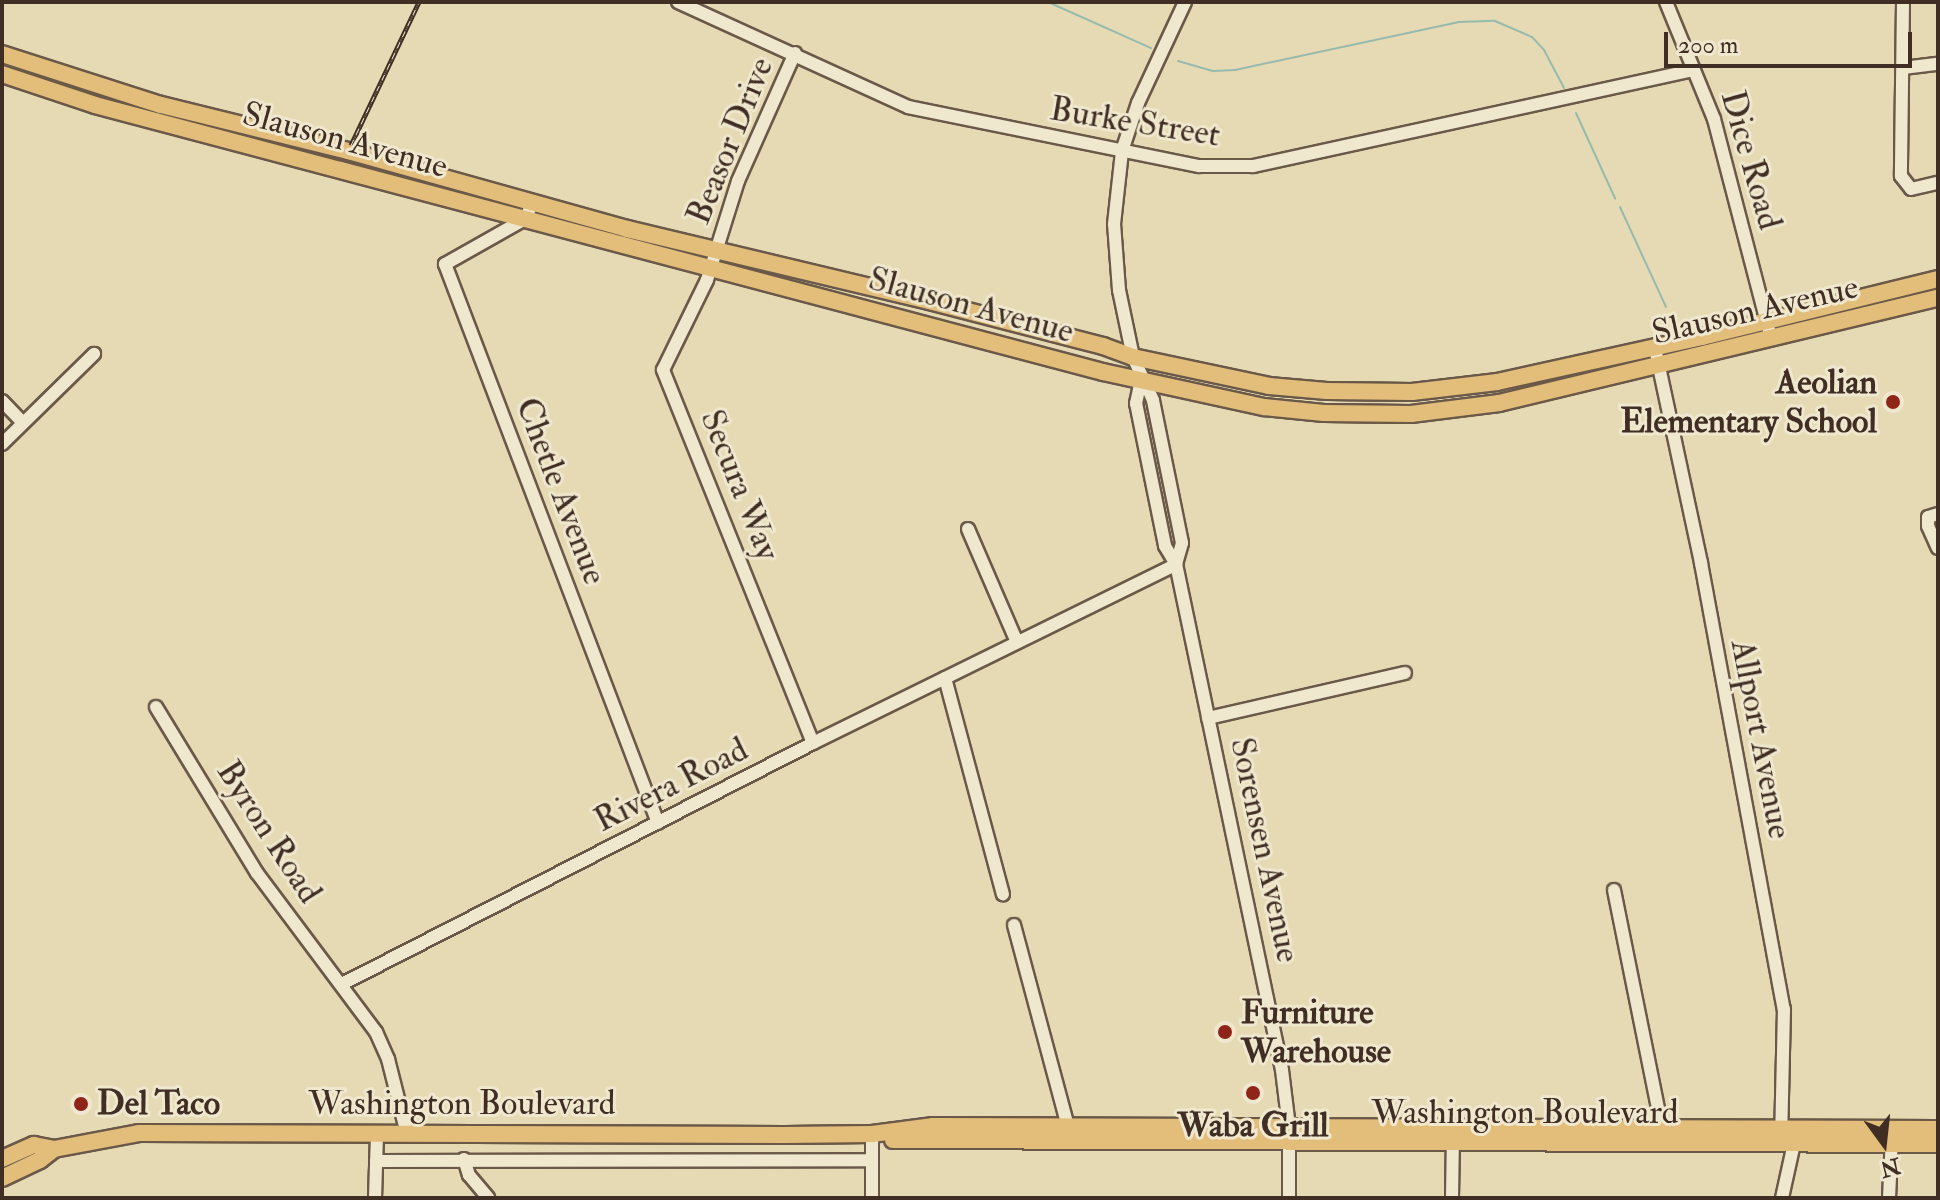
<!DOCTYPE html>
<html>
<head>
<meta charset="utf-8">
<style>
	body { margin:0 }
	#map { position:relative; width:1940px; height:1200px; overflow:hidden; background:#e6dab4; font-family:"IM FELL Double Pica",serif }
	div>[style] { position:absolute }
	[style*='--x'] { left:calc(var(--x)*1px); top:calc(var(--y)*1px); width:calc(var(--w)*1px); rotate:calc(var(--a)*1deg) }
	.stream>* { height:2px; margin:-1px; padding:0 1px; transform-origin:1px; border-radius:1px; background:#96bbac }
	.roads { filter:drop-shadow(2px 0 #6a5948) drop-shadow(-2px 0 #6a5948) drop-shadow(0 2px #6a5948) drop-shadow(0 -2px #6a5948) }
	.minor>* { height:12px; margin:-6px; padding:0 6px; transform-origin:6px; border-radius:6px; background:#efe7ce }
	.major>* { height:16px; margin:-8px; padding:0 8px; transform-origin:8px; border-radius:8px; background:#e3bd7a }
	.rail>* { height:5px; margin-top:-2.5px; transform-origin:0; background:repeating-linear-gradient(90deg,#efe7ce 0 6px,#402e24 0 12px); box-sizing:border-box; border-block:2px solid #402e24 }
	.dots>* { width:22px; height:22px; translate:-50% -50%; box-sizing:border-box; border:4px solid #efe7ce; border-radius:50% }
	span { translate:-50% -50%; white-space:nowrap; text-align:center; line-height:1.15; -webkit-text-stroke:6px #efe7ce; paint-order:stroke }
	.street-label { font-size:34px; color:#402e24 }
	.poi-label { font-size:34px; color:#402e24; font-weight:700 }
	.right { translate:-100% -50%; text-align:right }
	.left { translate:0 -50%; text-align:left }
	.frame { position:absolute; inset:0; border:4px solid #402e24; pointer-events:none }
	.north { position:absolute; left:1844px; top:1104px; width:80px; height:80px; -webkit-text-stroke:6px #efe7ce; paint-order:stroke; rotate:165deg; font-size:22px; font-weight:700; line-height:32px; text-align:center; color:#402e24 }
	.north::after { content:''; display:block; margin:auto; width:28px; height:36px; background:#402e24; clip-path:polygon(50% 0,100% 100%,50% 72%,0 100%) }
	.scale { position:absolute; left:1664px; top:32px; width:248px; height:36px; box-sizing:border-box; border:4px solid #402e24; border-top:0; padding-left:10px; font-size:24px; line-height:28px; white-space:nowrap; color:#402e24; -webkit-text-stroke:6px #efe7ce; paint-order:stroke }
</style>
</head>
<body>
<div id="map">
	<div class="stream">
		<i style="--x:1048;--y:2;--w:113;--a:24.1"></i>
		<i style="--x:1178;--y:61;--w:37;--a:16"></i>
		<i style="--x:1214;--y:71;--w:21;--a:-3"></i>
		<i style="--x:1235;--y:70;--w:228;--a:-12.1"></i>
		<i style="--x:1458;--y:22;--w:37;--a:-2"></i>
		<i style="--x:1495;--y:21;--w:40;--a:23.4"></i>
		<i style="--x:1532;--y:37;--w:18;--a:47"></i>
		<i style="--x:1544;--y:50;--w:43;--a:62.2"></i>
		<i style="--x:1576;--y:113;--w:94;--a:65.4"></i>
		<i style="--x:1620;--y:207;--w:110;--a:65.3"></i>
	</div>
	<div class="roads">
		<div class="minor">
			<i style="--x:678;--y:2;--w:253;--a:24.5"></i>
			<i style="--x:908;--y:107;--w:297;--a:11.5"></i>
			<i style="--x:1199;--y:166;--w:54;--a:0"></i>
			<i style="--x:1253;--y:166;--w:451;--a:-12.3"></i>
			<i style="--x:1666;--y:2;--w:126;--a:67.7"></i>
			<i style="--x:1714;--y:119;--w:226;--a:75.4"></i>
			<i style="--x:1903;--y:2;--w:174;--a:90.7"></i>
			<i style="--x:1901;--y:176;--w:16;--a:52"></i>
			<i style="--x:1911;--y:189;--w:28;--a:-13"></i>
			<i style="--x:795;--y:53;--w:140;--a:114"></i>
			<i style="--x:738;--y:181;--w:104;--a:107.4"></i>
			<i style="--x:707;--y:280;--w:100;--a:116.1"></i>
			<i style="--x:663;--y:370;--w:402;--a:68.1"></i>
			<i style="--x:1903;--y:68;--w:35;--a:-7"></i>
			<i style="--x:533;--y:202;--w:19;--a:115"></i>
			<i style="--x:525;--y:219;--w:92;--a:150.6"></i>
			<i style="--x:445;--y:264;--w:598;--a:69.14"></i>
			<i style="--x:1655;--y:348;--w:220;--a:77.9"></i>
			<i style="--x:1701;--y:563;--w:454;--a:79.5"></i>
			<i style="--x:1784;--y:1009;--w:128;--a:91.3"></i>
			<i style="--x:1141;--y:380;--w:24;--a:102"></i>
			<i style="--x:1136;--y:403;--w:146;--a:78.5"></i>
			<i style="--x:1165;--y:546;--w:21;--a:59"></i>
			<i style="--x:1176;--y:564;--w:517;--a:78.17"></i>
			<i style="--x:1282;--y:1070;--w:57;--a:83"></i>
			<i style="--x:1289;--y:1127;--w:71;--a:90"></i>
			<i style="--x:2;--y:401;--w:29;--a:46"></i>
			<i style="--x:2;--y:444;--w:129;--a:-44.4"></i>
			<i style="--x:1938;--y:514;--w:10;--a:163"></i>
			<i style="--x:1928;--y:517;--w:9;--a:90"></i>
			<i style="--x:1928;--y:526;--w:24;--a:66"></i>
			<i style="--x:968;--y:529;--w:123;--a:66.6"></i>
			<i style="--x:1176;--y:564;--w:22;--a:-74"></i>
			<i style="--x:1182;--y:543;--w:146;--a:-101.5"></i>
			<i style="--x:1153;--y:400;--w:47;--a:-114.9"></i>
			<i style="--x:1133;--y:357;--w:68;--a:-101.8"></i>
			<i style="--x:1119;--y:290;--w:66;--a:-94.3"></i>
			<i style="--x:1114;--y:224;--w:73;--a:-83.7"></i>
			<i style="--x:1122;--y:151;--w:51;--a:-71.6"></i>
			<i style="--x:1138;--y:103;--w:111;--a:-65"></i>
			<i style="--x:945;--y:678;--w:224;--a:75"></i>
			<i style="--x:156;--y:707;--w:194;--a:58.7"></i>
			<i style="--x:257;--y:873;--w:199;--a:53.2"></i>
			<i style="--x:376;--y:1032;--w:30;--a:66"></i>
			<i style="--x:388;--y:1059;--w:77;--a:75.8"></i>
			<i style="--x:1208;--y:718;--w:202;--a:-12.9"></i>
			<i style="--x:1614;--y:890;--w:244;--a:78.6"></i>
			<i style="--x:1014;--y:925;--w:209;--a:75"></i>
			<i style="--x:342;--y:984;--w:529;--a:-27.1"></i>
			<i style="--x:813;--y:743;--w:405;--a:-26.2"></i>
			<i style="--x:464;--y:1159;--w:17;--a:73"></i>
			<i style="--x:469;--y:1175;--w:30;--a:50"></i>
			<i style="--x:376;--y:1161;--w:494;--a:-0.1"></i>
			<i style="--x:375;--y:1198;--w:64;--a:-88.2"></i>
			<i style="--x:872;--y:1198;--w:64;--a:-90"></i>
			<i style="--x:1452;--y:1198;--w:61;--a:-89.1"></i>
			<i style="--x:1782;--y:1198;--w:60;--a:-77.6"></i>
			<i style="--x:1889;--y:1198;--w:61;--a:-87.2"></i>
		</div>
		<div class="major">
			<i style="--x:2;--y:54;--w:167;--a:17.8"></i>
			<i style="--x:161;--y:105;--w:193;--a:13.8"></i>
			<i style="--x:348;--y:151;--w:290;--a:15.6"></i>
			<i style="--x:627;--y:229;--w:310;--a:13.4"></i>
			<i style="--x:929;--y:301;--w:180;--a:14.5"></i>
			<i style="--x:1103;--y:346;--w:32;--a:20"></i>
			<i style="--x:1133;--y:357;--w:139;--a:12"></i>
			<i style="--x:1269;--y:386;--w:58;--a:4.9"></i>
			<i style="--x:1327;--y:391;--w:85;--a:0.7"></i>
			<i style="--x:1412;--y:392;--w:86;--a:-6.7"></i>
			<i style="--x:1497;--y:382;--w:210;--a:-12.4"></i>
			<i style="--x:1702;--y:337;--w:243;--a:-13.8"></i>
			<i style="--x:2;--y:74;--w:98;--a:18.4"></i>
			<i style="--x:95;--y:105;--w:1043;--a:14.84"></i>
			<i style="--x:1103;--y:372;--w:165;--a:12.3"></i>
			<i style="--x:1264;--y:407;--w:60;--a:5.7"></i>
			<i style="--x:1324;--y:413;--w:87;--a:0.7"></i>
			<i style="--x:1411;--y:414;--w:89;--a:-7.1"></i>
			<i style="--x:1499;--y:403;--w:451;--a:-13.5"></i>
			<i style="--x:893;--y:1140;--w:1045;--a:0.22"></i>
			<i style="--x:2;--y:1159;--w:35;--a:-24"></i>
			<i style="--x:34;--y:1145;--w:20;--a:11"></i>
			<i style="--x:54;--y:1149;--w:86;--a:-10.7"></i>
			<i style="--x:139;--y:1133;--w:646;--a:0.18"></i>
			<i style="--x:785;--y:1135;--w:87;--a:-0.7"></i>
			<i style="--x:872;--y:1134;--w:62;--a:-7.5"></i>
			<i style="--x:933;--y:1126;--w:1005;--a:0.17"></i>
			<i style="--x:2;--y:1178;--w:42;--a:-25.3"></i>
			<i style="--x:40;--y:1160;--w:18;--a:-38"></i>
		</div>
	</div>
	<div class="rail">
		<i style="--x:351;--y:145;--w:158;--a:-64.6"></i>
	</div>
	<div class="dots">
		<i style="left:1893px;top:402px;background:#8f2418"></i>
		<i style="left:1225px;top:1032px;background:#8f2418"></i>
		<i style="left:1253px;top:1093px;background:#8f2418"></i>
		<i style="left:81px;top:1104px;background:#8f2418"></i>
	</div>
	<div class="street-label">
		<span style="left:1135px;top:122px;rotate:9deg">Burke Street</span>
		<span style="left:345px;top:140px;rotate:15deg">Slauson Avenue</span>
		<span style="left:730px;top:141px;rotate:-68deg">Beasor Drive</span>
		<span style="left:1751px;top:160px;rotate:74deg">Dice Road</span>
		<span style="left:971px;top:305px;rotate:15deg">Slauson Avenue</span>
		<span style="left:1755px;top:310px;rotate:-13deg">Slauson Avenue</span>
		<span style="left:740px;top:485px;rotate:68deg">Secura Way</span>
		<span style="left:561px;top:491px;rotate:69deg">Chetle Avenue</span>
		<span style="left:1761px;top:739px;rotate:79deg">Allport Avenue</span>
		<span style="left:671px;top:785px;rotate:-27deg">Rivera Road</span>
		<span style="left:269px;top:832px;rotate:57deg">Byron Road</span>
		<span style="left:1265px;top:850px;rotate:78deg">Sorensen Avenue</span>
		<span style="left:462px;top:1104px">Washington Boulevard</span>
		<span style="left:1525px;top:1113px">Washington Boulevard</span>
	</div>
	<div class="poi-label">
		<span class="right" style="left:1877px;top:402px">Aeolian<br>Elementary School</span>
		<span class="left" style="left:1241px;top:1032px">Furniture<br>Warehouse</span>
		<span class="left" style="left:97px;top:1104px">Del Taco</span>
		<span style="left:1253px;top:1126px">Waba Grill</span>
	</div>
	<div class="frame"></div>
	<div class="north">N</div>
	<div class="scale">200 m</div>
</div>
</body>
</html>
